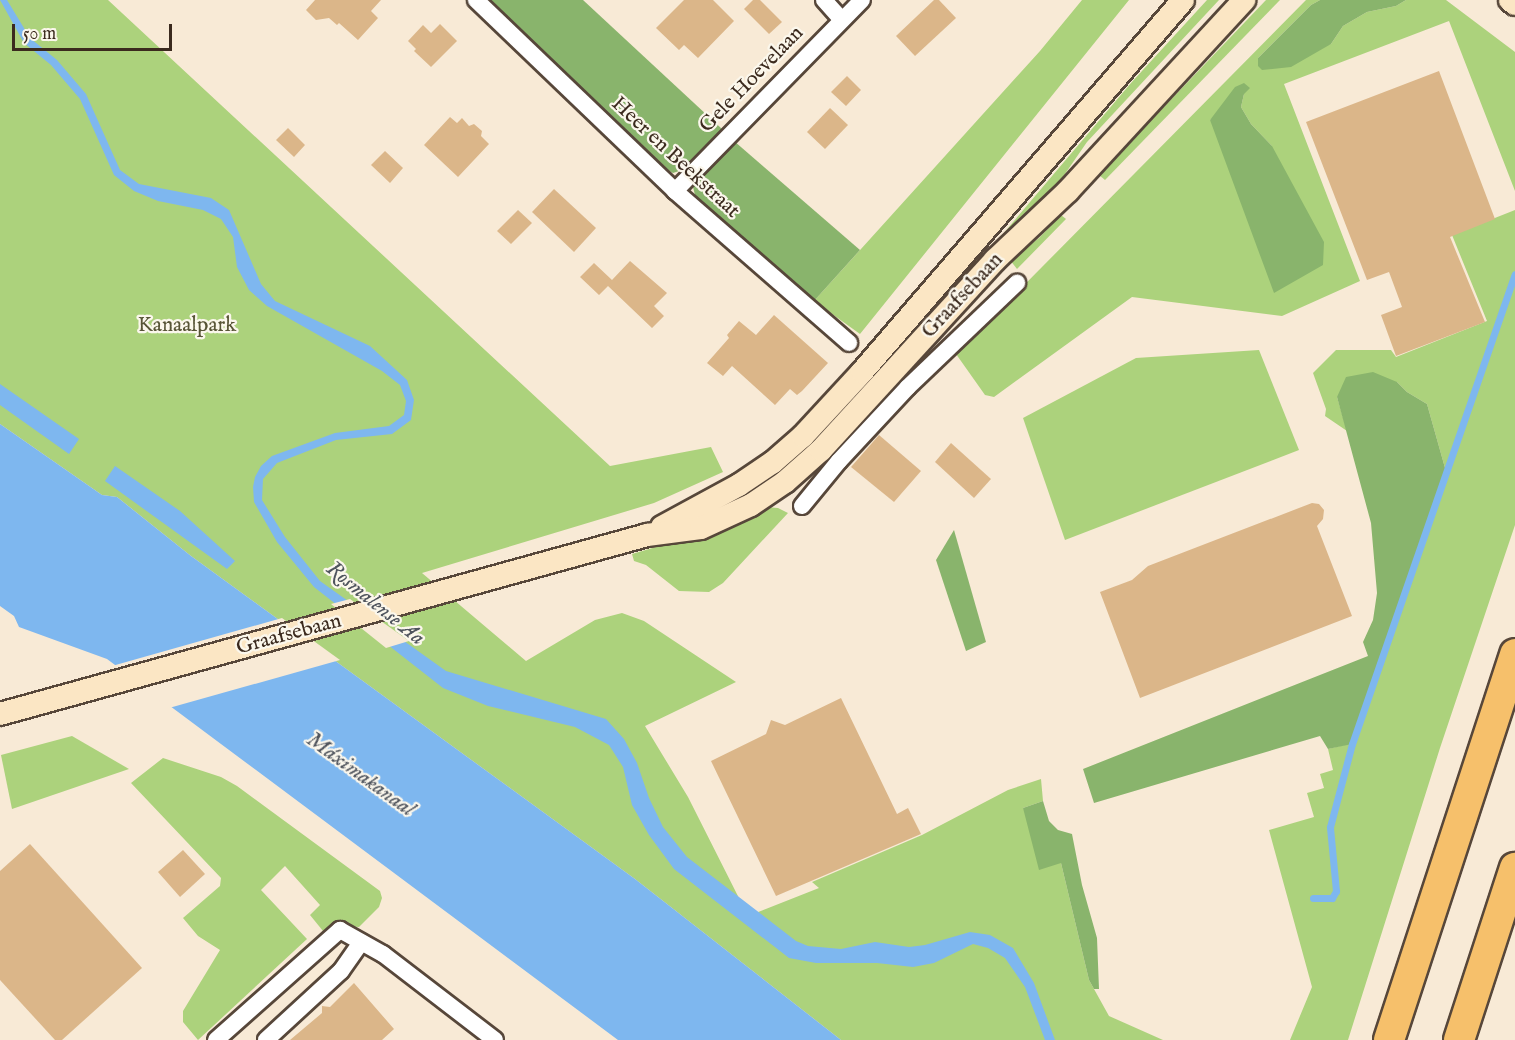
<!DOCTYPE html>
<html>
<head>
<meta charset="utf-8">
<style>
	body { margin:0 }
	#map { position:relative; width:1515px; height:1040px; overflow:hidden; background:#f8ead6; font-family:"IM FELL English",serif }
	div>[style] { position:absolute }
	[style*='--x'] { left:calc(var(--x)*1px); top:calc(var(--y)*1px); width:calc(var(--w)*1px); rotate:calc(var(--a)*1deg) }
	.green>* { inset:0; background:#acd27c }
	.forest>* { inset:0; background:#89b46c }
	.water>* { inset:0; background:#7eb7ef }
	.pier>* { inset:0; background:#f8ead6 }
	.stream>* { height:7px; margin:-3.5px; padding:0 3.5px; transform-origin:3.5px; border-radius:3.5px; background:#7eb7ef }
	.building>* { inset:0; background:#dbb689 }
	.roads { filter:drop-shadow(2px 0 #57473a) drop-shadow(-2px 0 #57473a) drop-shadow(0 2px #57473a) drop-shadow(0 -2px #57473a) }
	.minor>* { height:16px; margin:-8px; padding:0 8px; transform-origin:8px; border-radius:8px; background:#fff }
	.secondary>* { height:22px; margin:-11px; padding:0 11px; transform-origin:11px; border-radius:11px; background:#fbe6c4 }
	.motorway>* { height:30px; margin:-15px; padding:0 15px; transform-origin:15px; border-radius:15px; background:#f6c06b }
	span { translate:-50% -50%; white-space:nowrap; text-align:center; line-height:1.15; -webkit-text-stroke:4.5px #fbf7ec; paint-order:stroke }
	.street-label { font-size:21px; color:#3b2a1e }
	.park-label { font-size:21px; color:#575436 }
	.water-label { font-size:22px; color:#4f545d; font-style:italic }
	.scale { position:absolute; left:12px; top:24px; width:160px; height:27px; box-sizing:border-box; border:3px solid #3b2a1e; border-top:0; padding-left:8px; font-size:18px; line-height:21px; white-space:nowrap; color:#3b2a1e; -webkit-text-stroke:4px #fbf7ec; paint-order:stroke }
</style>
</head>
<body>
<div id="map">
	<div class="green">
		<i style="clip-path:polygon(0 0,108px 0,610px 466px,711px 447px,723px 472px,654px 503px,422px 573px,526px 661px,595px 620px,622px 613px,644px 621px,736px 682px,645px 726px,688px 797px,748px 916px,819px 888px,812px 882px,922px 835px,1008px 790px,1041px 779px,1043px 801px,1023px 808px,1061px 863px,1089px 980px,1109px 1016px,1163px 1040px,841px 1040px,635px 879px,191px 556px,117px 497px,102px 495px,0 424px)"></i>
		<i style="clip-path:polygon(1082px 0,1129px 0,860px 334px,814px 301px,1040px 51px)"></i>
		<i style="clip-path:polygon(1207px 0,1219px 0,1087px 142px,1058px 184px,972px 277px,969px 274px,1131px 83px)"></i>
		<i style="clip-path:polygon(1266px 0,1280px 0,1105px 180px,1099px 175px)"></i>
		<i style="clip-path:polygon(evenodd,1306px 0,1320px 0,1311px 5px,1258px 58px,1331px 44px,1343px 26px,1367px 12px,1396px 6px,1406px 0,1446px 0,1515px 52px,1515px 191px,1449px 21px,1284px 84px,1360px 281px,1282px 316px,1132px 297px,994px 397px,985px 395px,956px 354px,1306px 0,1244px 94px,1241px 107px,1251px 124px,1272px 146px,1210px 120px,1244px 94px)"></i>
		<i style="clip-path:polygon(1515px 210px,1515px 525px,1440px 748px,1348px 1040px,1290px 1040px,1312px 987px,1269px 830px,1314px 817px,1307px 793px,1324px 788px,1320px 774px,1333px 770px,1328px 749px,1352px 743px,1447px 475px,1427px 404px,1407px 392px,1397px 382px,1337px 397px,1347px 431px,1325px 416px,1326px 409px,1313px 373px,1336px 350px,1391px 350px,1396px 357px,1487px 321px,1452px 235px)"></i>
		<i style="clip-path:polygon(1061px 215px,1066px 219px,1017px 269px,1010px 260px,1039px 238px)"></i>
		<i style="clip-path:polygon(1259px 350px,1299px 450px,1065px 540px,1023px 418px,1136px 358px)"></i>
		<i style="clip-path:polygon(766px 507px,778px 508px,788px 513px,723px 583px,709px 592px,679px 591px,646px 565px,634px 561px,632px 554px,721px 528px)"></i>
		<i style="clip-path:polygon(72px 736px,129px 769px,12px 809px,1px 755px)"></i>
		<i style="clip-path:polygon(163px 758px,221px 777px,237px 786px,380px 891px,382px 898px,379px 907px,359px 927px,332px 925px,323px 931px,310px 915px,320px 905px,285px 866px,261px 890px,307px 939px,198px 1040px,183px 1022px,183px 1011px,220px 950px,198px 936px,183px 918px,220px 886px,221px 878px,131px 783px)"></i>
	</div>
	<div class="forest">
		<i style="clip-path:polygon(490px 0,583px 0,722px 129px,682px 170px,673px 173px,668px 170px)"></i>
		<i style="clip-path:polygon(1320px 0,1406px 0,1396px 6px,1367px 12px,1343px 26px,1331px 44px,1291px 67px,1262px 70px,1258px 66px,1258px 58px,1311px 5px)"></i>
		<i style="clip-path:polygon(1244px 83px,1250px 88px,1244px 94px,1241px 107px,1251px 124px,1272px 146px,1324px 242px,1323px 265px,1274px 293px,1210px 120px,1235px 87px)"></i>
		<i style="clip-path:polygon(734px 141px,860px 250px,814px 301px,783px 276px,695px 195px,692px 183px)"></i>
		<i style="clip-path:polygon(1373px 372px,1397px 382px,1407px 392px,1427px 404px,1447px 475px,1352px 744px,1328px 749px,1320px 736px,1094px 803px,1083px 769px,1368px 656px,1363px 642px,1373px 620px,1377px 593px,1371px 523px,1337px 397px,1346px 377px)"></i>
		<i style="clip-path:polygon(954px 530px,986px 642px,966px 651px,936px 560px)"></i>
		<i style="clip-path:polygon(1043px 801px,1049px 821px,1058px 830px,1072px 834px,1082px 885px,1097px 938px,1099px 989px,1094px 989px,1089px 980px,1061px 863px,1039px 870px,1023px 808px)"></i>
	</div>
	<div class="water">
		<i style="clip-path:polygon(0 0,7px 0,30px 38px,57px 60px,86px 94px,120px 170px,139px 184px,211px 198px,229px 210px,261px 284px,275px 301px,370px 346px,407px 380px,414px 400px,411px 420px,392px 434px,336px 440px,277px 463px,263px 479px,262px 500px,285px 537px,320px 581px,446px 671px,606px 719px,624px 739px,637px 763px,649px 798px,663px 827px,687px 857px,796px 941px,808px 946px,841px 949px,875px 942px,909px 947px,925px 945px,970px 932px,990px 935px,1013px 948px,1034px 983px,1055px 1040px,1045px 1040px,1025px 987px,1005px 958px,988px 948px,973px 944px,934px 963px,913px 967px,877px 963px,816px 963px,789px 958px,674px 869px,649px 835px,632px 805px,623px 767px,609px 745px,575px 727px,488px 706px,443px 688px,314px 587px,277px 542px,254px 502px,253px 487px,255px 477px,261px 466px,272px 456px,335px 433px,389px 426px,404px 415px,406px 401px,400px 385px,382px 371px,267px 306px,249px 290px,237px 267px,233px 237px,221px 219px,203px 210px,158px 201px,134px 191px,114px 175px,80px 99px,51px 65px,24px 43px)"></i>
		<i style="clip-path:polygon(0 384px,79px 439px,69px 454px,0 405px)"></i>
		<i style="clip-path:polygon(0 424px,102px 495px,117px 497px,191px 556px,635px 879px,841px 1040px,618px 1040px,107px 659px,19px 627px,14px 616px,0 606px)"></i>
		<i style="clip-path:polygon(115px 466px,180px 511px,235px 561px,227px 569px,105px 481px)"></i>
	</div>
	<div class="pier">
		<i style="clip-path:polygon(350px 599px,409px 641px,386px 648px,331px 604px)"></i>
		<i style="clip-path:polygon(282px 618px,340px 660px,169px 708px,112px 666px)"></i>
	</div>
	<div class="stream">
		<i style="--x:1313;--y:898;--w:19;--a:0"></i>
		<i style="--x:1332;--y:898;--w:8;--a:-60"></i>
		<i style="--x:1336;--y:891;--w:64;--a:-95.4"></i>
		<i style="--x:1330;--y:827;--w:86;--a:-75.2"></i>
		<i style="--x:1352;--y:744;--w:497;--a:-70.9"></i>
	</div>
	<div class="building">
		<i style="clip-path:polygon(315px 0,381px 0,371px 11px,378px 18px,358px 40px,339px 23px,337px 25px,329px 18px,316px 20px,306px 10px)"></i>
		<i style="clip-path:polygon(684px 0,713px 0,734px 21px,698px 58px,684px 45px,679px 50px,656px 28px)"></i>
		<i style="clip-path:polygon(753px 0,760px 0,782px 22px,769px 34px,744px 9px)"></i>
		<i style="clip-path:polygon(934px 0,939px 0,956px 18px,915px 56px,896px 36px)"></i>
		<i style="clip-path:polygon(440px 24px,457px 41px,431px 67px,414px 51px,416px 49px,408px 41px,423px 25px,431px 33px)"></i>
		<i style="clip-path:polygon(1439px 71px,1495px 219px,1450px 237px,1485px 322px,1396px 356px,1381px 315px,1402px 307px,1389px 272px,1367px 280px,1306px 122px)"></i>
		<i style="clip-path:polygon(847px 76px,861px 90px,846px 106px,831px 92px)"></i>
		<i style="clip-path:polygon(830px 108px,848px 125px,825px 149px,807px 132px)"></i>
		<i style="clip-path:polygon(450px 117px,457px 123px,462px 118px,469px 126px,474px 124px,482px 131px,481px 136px,489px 144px,458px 177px,424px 145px)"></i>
		<i style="clip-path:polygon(288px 128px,305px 145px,294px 157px,276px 140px)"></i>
		<i style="clip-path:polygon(385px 151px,403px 168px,390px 183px,371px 165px)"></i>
		<i style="clip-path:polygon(554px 189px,596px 228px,574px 252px,532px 212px)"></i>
		<i style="clip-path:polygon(518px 210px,532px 223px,511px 244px,497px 231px)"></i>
		<i style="clip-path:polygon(630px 261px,667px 293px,654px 306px,664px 316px,652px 328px,608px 286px,599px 295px,580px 277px,594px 263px,612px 280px)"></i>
		<i style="clip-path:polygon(774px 315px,828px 363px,802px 391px,797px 395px,790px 389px,775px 405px,732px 366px,723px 376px,707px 363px,729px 338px,727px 335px,739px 321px,756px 335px)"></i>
		<i style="clip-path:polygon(879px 435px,921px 471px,894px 502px,851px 467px)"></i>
		<i style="clip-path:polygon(951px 443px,991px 479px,974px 498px,935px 462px)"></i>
		<i style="clip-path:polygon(1312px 503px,1319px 504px,1324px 510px,1323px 519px,1317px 526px,1352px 616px,1140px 698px,1100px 592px,1132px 580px,1148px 566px)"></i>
		<i style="clip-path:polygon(841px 698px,897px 814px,908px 808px,921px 834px,776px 896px,711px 761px,766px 734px,771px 720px,785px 725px)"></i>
		<i style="clip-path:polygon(30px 844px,142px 968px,62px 1040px,55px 1040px,0 980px,0 871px)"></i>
		<i style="clip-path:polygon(183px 850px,205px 874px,180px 897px,158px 872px)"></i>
		<i style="clip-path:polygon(354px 983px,394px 1029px,382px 1040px,290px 1040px,322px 1013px,322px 1006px,330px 1007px)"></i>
	</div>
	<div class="roads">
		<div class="minor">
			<i style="--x:476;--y:0;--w:276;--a:43.8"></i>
			<i style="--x:675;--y:191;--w:231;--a:41.1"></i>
			<i style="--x:824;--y:0;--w:25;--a:48"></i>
			<i style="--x:675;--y:191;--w:267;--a:-45.6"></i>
			<i style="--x:802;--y:506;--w:58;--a:-50.6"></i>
			<i style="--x:839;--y:461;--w:101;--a:-47"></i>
			<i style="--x:908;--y:387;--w:151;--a:-43.7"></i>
			<i style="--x:216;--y:1040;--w:166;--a:-41.6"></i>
			<i style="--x:340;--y:930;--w:49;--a:29.2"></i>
			<i style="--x:383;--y:954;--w:141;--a:37.5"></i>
			<i style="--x:266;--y:1040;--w:102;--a:-42.6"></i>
			<i style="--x:341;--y:971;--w:35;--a:-55"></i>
		</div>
		<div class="secondary">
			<i style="--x:1510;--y:0;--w:6;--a:39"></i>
			<i style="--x:662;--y:527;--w:88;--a:-28.6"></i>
			<i style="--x:739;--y:485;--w:40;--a:-34"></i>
			<i style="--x:772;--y:463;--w:41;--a:-41.1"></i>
			<i style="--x:803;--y:436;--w:87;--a:-47.3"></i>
			<i style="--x:862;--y:372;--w:491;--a:-49.2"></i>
			<i style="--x:0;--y:714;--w:671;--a:-15.46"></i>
			<i style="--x:647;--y:535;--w:54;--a:-7.4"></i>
			<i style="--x:701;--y:528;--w:55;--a:-24.7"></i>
			<i style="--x:751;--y:505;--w:41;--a:-34.1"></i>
			<i style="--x:785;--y:482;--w:48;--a:-41.6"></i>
			<i style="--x:821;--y:450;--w:258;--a:-47.5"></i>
			<i style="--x:995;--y:260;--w:100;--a:-43.4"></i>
			<i style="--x:1068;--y:191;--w:260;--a:-47.3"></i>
		</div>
		<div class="motorway">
			<i style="--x:1389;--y:1040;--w:406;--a:-71.9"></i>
			<i style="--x:1459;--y:1040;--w:181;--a:-72"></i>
		</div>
	</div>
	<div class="street-label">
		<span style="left:752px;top:80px;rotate:-46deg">Gele Hoevelaan</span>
		<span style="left:675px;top:158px;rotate:43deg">Heer en Beekstraat</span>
		<span style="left:963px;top:296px;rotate:-47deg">Graafsebaan</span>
		<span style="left:289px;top:635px;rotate:-15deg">Graafsebaan</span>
	</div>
	<div class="park-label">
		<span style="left:187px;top:326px">Kanaalpark</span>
	</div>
	<div class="water-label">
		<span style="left:375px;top:604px;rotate:39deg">Rosmalense Aa</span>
		<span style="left:360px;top:775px;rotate:36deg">Máximakanaal</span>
	</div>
	<div class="scale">50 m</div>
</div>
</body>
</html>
